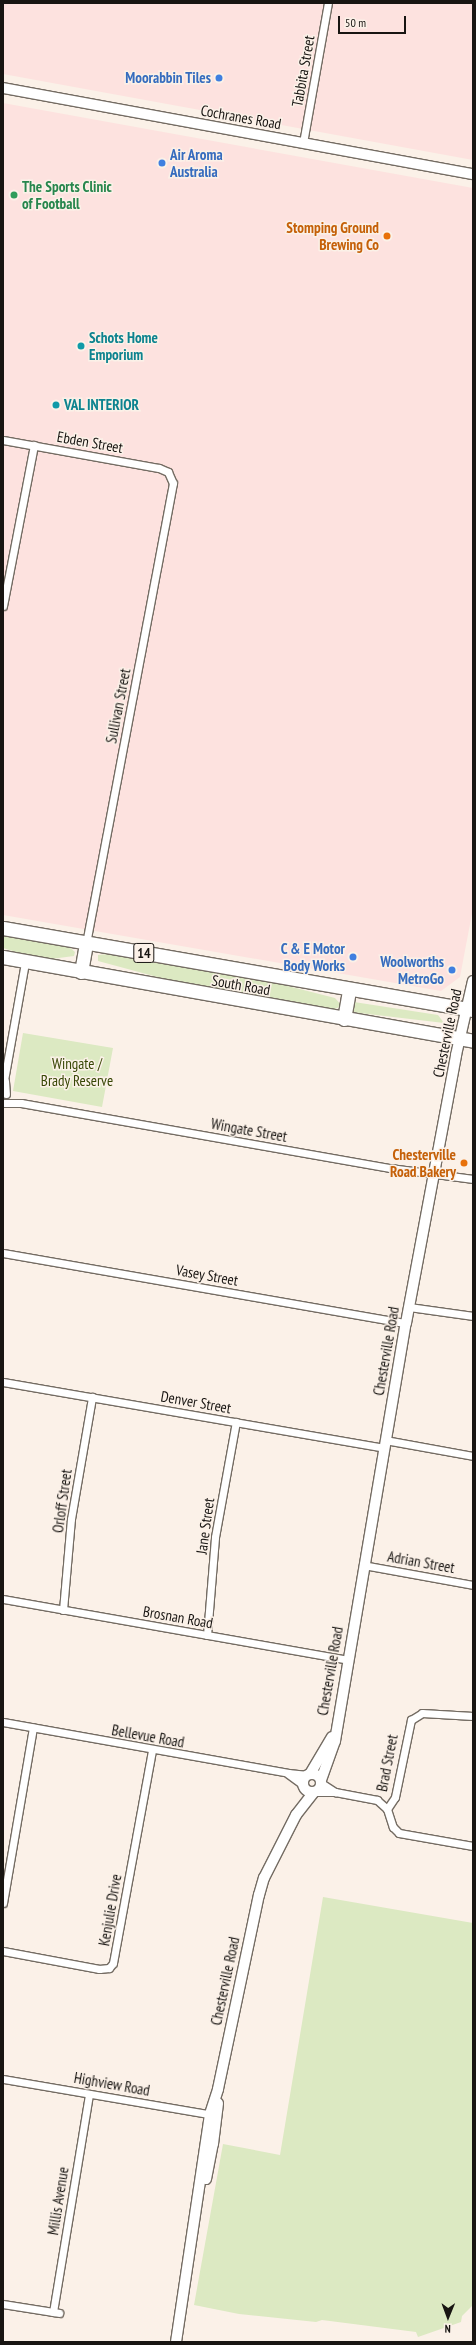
<!DOCTYPE html>
<html>
<head>
<meta charset="utf-8">
<style>
	body { margin:0 }
	#map { position:relative; width:476px; height:2345px; overflow:hidden; background:#fbf1e8; font-family:"PT Sans Narrow",sans-serif }
	div>[style] { position:absolute }
	[style*='--x'] { left:calc(var(--x)*1px); top:calc(var(--y)*1px); width:calc(var(--w)*1px); rotate:calc(var(--a)*1deg) }
	.industrial>* { inset:0; background:#fde2df }
	.green>* { inset:0; background:#dce9c2 }
	.roads { filter:drop-shadow(1px 0 #746c63) drop-shadow(-1px 0 #746c63) drop-shadow(0 1px #746c63) drop-shadow(0 -1px #746c63) }
	.street>* { height:7px; margin:-3.5px; padding:0 3.5px; transform-origin:3.5px; border-radius:3.5px; background:#fff }
	.secondary>* { height:10px; margin:-5px; padding:0 5px; transform-origin:5px; border-radius:5px; background:#fff }
	.secondary>.ring { margin:-5px; padding:0; box-sizing:content-box; background:none; border:10px solid #fff; border-radius:50% }
	.highway>* { height:13px; margin:-6.5px; padding:0 6.5px; transform-origin:6.5px; border-radius:6.5px; background:#fff }
	.dots>* { width:11px; height:11px; translate:-50% -50%; box-sizing:border-box; border:2px solid #fbf1e8; border-radius:50% }
	span { translate:-50% -50%; white-space:nowrap; text-align:center; line-height:1.15; -webkit-text-stroke:3px #fbf1e8; paint-order:stroke }
	.shield-label span { padding:1px 3px; background:#fbf1e8; border:1px solid; border-radius:3px; -webkit-text-stroke-width:0 }
	.shield-label { font-size:14px; color:#181512; font-weight:700 }
	.street-label { font-size:15px; color:#181512 }
	.shop-label { font-size:15px; color:#366cbe; font-weight:700 }
	.right { translate:-100% -50%; text-align:right }
	.left { translate:0 -50%; text-align:left }
	.leisure-label { font-size:15px; color:#27864d; font-weight:700 }
	.food-label { font-size:15px; color:#c56008; font-weight:700 }
	.culture-label { font-size:15px; color:#0d838f; font-weight:700 }
	.park-label { font-size:15px; color:#384706 }
	.frame { position:absolute; inset:0; border:4px solid #181512; pointer-events:none }
	.north { position:absolute; left:428px; top:2297px; width:40px; height:40px; -webkit-text-stroke:3px #fbf1e8; paint-order:stroke; rotate:181deg; font-size:11px; font-weight:700; line-height:16px; text-align:center; color:#181512 }
	.north::after { content:''; display:block; margin:auto; width:14px; height:18px; background:#181512; clip-path:polygon(50% 0,100% 100%,50% 72%,0 100%) }
	.scale { position:absolute; left:338px; top:16px; width:68px; height:18px; box-sizing:border-box; border:2px solid #181512; border-top:0; padding-left:5px; font-size:12px; line-height:14px; white-space:nowrap; color:#181512; -webkit-text-stroke:3px #fbf1e8; paint-order:stroke }
</style>
</head>
<body>
<div id="map">
	<div class="industrial">
		<i style="clip-path:polygon(3px 3px,473px 3px,473px 160px,3px 74px)"></i>
		<i style="clip-path:polygon(3px 103px,473px 188px,473px 908px,460px 977px,441px 991px,3px 915px)"></i>
	</div>
	<div class="green">
		<i style="clip-path:polygon(3px 935px,68px 946px,75px 952px,74px 956px,51px 959px,16px 952px,3px 948px)"></i>
		<i style="clip-path:polygon(109px 954px,276px 983px,335px 998px,342px 1006px,332px 1010px,187px 985px,98px 961px,98px 955px)"></i>
		<i style="clip-path:polygon(354px 1002px,438px 1015px,444px 1023px,351px 1012px)"></i>
		<i style="clip-path:polygon(23px 1033px,113px 1048px,102px 1107px,13px 1091px)"></i>
		<i style="clip-path:polygon(323px 1897px,473px 1923px,473px 2305px,462px 2316px,461px 2322px,418px 2337px,416px 2332px,322px 2320px,316px 2322px,239px 2314px,194px 2305px,223px 2144px,280px 2155px)"></i>
	</div>
	<div class="roads">
		<div class="street">
			<i style="--x:303;--y:143;--w:142;--a:-79.9"></i>
			<i style="--x:3;--y:440;--w:158;--a:10.2"></i>
			<i style="--x:159;--y:468;--w:10;--a:24"></i>
			<i style="--x:168;--y:472;--w:12;--a:66"></i>
			<i style="--x:173;--y:483;--w:468;--a:100.7"></i>
			<i style="--x:3;--y:606;--w:164;--a:-79.1"></i>
			<i style="--x:5;--y:1081;--w:13;--a:86"></i>
			<i style="--x:3;--y:1086;--w:126;--a:-79.9"></i>
			<i style="--x:4;--y:1103;--w:17;--a:0"></i>
			<i style="--x:21;--y:1103;--w:375;--a:10"></i>
			<i style="--x:390;--y:1168;--w:84;--a:7.5"></i>
			<i style="--x:3;--y:1253;--w:409;--a:9.9"></i>
			<i style="--x:409;--y:1307;--w:65;--a:8"></i>
			<i style="--x:3;--y:1382;--w:387;--a:9.8"></i>
			<i style="--x:385;--y:1440;--w:89;--a:10.3"></i>
			<i style="--x:363;--y:1565;--w:112;--a:10.3"></i>
			<i style="--x:3;--y:1599;--w:350;--a:10"></i>
			<i style="--x:63;--y:1610;--w:91;--a:-85"></i>
			<i style="--x:71;--y:1519;--w:124;--a:-80.2"></i>
			<i style="--x:207;--y:1635;--w:98;--a:-85.3"></i>
			<i style="--x:215;--y:1537;--w:117;--a:-79.7"></i>
			<i style="--x:3;--y:1722;--w:290;--a:10.1"></i>
			<i style="--x:288;--y:1773;--w:20;--a:6"></i>
			<i style="--x:288;--y:1774;--w:19;--a:36"></i>
			<i style="--x:321;--y:1783;--w:17;--a:33"></i>
			<i style="--x:316;--y:1792;--w:19;--a:0"></i>
			<i style="--x:335;--y:1792;--w:43;--a:10.8"></i>
			<i style="--x:377;--y:1800;--w:13;--a:42"></i>
			<i style="--x:387;--y:1809;--w:19;--a:72"></i>
			<i style="--x:393;--y:1827;--w:8;--a:45"></i>
			<i style="--x:399;--y:1833;--w:75;--a:10"></i>
			<i style="--x:387;--y:1809;--w:14;--a:-56"></i>
			<i style="--x:395;--y:1797;--w:79;--a:-78.3"></i>
			<i style="--x:411;--y:1720;--w:13;--a:-32"></i>
			<i style="--x:422;--y:1713;--w:51;--a:3.4"></i>
			<i style="--x:3;--y:1903;--w:178;--a:-80.3"></i>
			<i style="--x:3;--y:1951;--w:98;--a:10.6"></i>
			<i style="--x:99;--y:1969;--w:10;--a:-6"></i>
			<i style="--x:109;--y:1968;--w:6;--a:-51"></i>
			<i style="--x:113;--y:1963;--w:217;--a:-79.6"></i>
			<i style="--x:3;--y:2079;--w:214;--a:9.7"></i>
			<i style="--x:3;--y:2304;--w:57;--a:9.1"></i>
			<i style="--x:53;--y:2312;--w:221;--a:-80.6"></i>
		</div>
		<div class="secondary">
			<i style="--x:3;--y:88;--w:478;--a:10.4"></i>
			<i class="ring" style="left:303px;top:1774px;width:8px;height:8px"></i>
			<i style="--x:310;--y:1774;--w:43;--a:-59.3"></i>
			<i style="--x:321;--y:1780;--w:41;--a:-70.3"></i>
			<i style="--x:335;--y:1741;--w:424;--a:-80.4"></i>
			<i style="--x:406;--y:1323;--w:273;--a:-79.4"></i>
			<i style="--x:456;--y:1055;--w:76;--a:-77.1"></i>
			<i style="--x:206;--y:2179;--w:36;--a:-79"></i>
			<i style="--x:213;--y:2144;--w:41;--a:-83"></i>
			<i style="--x:176;--y:2342;--w:231;--a:-81.5"></i>
			<i style="--x:210;--y:2114;--w:26;--a:-72"></i>
			<i style="--x:218;--y:2089;--w:198;--a:-78.1"></i>
			<i style="--x:259;--y:1895;--w:18;--a:-74"></i>
			<i style="--x:264;--y:1878;--w:71;--a:-63.1"></i>
			<i style="--x:296;--y:1815;--w:28;--a:-52"></i>
		</div>
		<div class="highway">
			<i style="--x:3;--y:928;--w:477;--a:9.9"></i>
			<i style="--x:3;--y:957;--w:477;--a:10.1"></i>
			<i style="--x:81;--y:972;--w:29;--a:-80"></i>
			<i style="--x:344;--y:1019;--w:29;--a:-80"></i>
		</div>
	</div>
	<div class="dots">
		<i style="left:219px;top:78px;background:#3f7fe0"></i>
		<i style="left:162px;top:163px;background:#3f7fe0"></i>
		<i style="left:14px;top:195px;background:#2e9e5b"></i>
		<i style="left:387px;top:236px;background:#e8710a"></i>
		<i style="left:81px;top:346px;background:#0f9aa8"></i>
		<i style="left:56px;top:405px;background:#0f9aa8"></i>
		<i style="left:353px;top:957px;background:#3f7fe0"></i>
		<i style="left:452px;top:970px;background:#3f7fe0"></i>
		<i style="left:464px;top:1163px;background:#e8710a"></i>
	</div>
	<div class="shield-label">
		<span style="left:144px;top:953px">14</span>
	</div>
	<div class="street-label">
		<span style="left:303px;top:71px;rotate:-80deg">Tabbita Street</span>
		<span style="left:241px;top:117px;rotate:10deg">Cochranes Road</span>
		<span style="left:90px;top:442px;rotate:10deg">Ebden Street</span>
		<span style="left:118px;top:706px;rotate:-79deg">Sullivan Street</span>
		<span style="left:241px;top:985px;rotate:10deg">South Road</span>
		<span style="left:447px;top:1033px;rotate:-78deg">Chesterville Road</span>
		<span style="left:249px;top:1130px;rotate:10deg">Wingate Street</span>
		<span style="left:207px;top:1275px;rotate:10deg">Vasey Street</span>
		<span style="left:386px;top:1351px;rotate:-80deg">Chesterville Road</span>
		<span style="left:196px;top:1402px;rotate:10deg">Denver Street</span>
		<span style="left:62px;top:1501px;rotate:-82deg">Orloff Street</span>
		<span style="left:205px;top:1526px;rotate:-82deg">Jane Street</span>
		<span style="left:421px;top:1562px;rotate:10deg">Adrian Street</span>
		<span style="left:178px;top:1617px;rotate:10deg">Brosnan Road</span>
		<span style="left:330px;top:1671px;rotate:-80deg">Chesterville Road</span>
		<span style="left:148px;top:1736px;rotate:10deg">Bellevue Road</span>
		<span style="left:387px;top:1763px;rotate:-79deg">Brad Street</span>
		<span style="left:110px;top:1910px;rotate:-80deg">Kenjulie Drive</span>
		<span style="left:225px;top:1981px;rotate:-78deg">Chesterville Road</span>
		<span style="left:112px;top:2084px;rotate:10deg">Highview Road</span>
		<span style="left:58px;top:2201px;rotate:-81deg">Millis Avenue</span>
	</div>
	<div class="shop-label">
		<span class="right" style="left:211px;top:78px">Moorabbin Tiles</span>
		<span class="left" style="left:170px;top:163px">Air Aroma<br>Australia</span>
		<span class="right" style="left:345px;top:957px">C &amp; E Motor<br>Body Works</span>
		<span class="right" style="left:444px;top:970px">Woolworths<br>MetroGo</span>
	</div>
	<div class="leisure-label">
		<span class="left" style="left:22px;top:195px">The Sports Clinic<br>of Football</span>
	</div>
	<div class="food-label">
		<span class="right" style="left:379px;top:236px">Stomping Ground<br>Brewing Co</span>
		<span class="right" style="left:456px;top:1163px">Chesterville<br>Road Bakery</span>
	</div>
	<div class="culture-label">
		<span class="left" style="left:89px;top:346px">Schots Home<br>Emporium</span>
		<span class="left" style="left:64px;top:405px">VAL INTERIOR</span>
	</div>
	<div class="park-label">
		<span style="left:77px;top:1072px">Wingate /<br>Brady Reserve</span>
	</div>
	<div class="frame"></div>
	<div class="north">N</div>
	<div class="scale">50 m</div>
</div>
</body>
</html>
